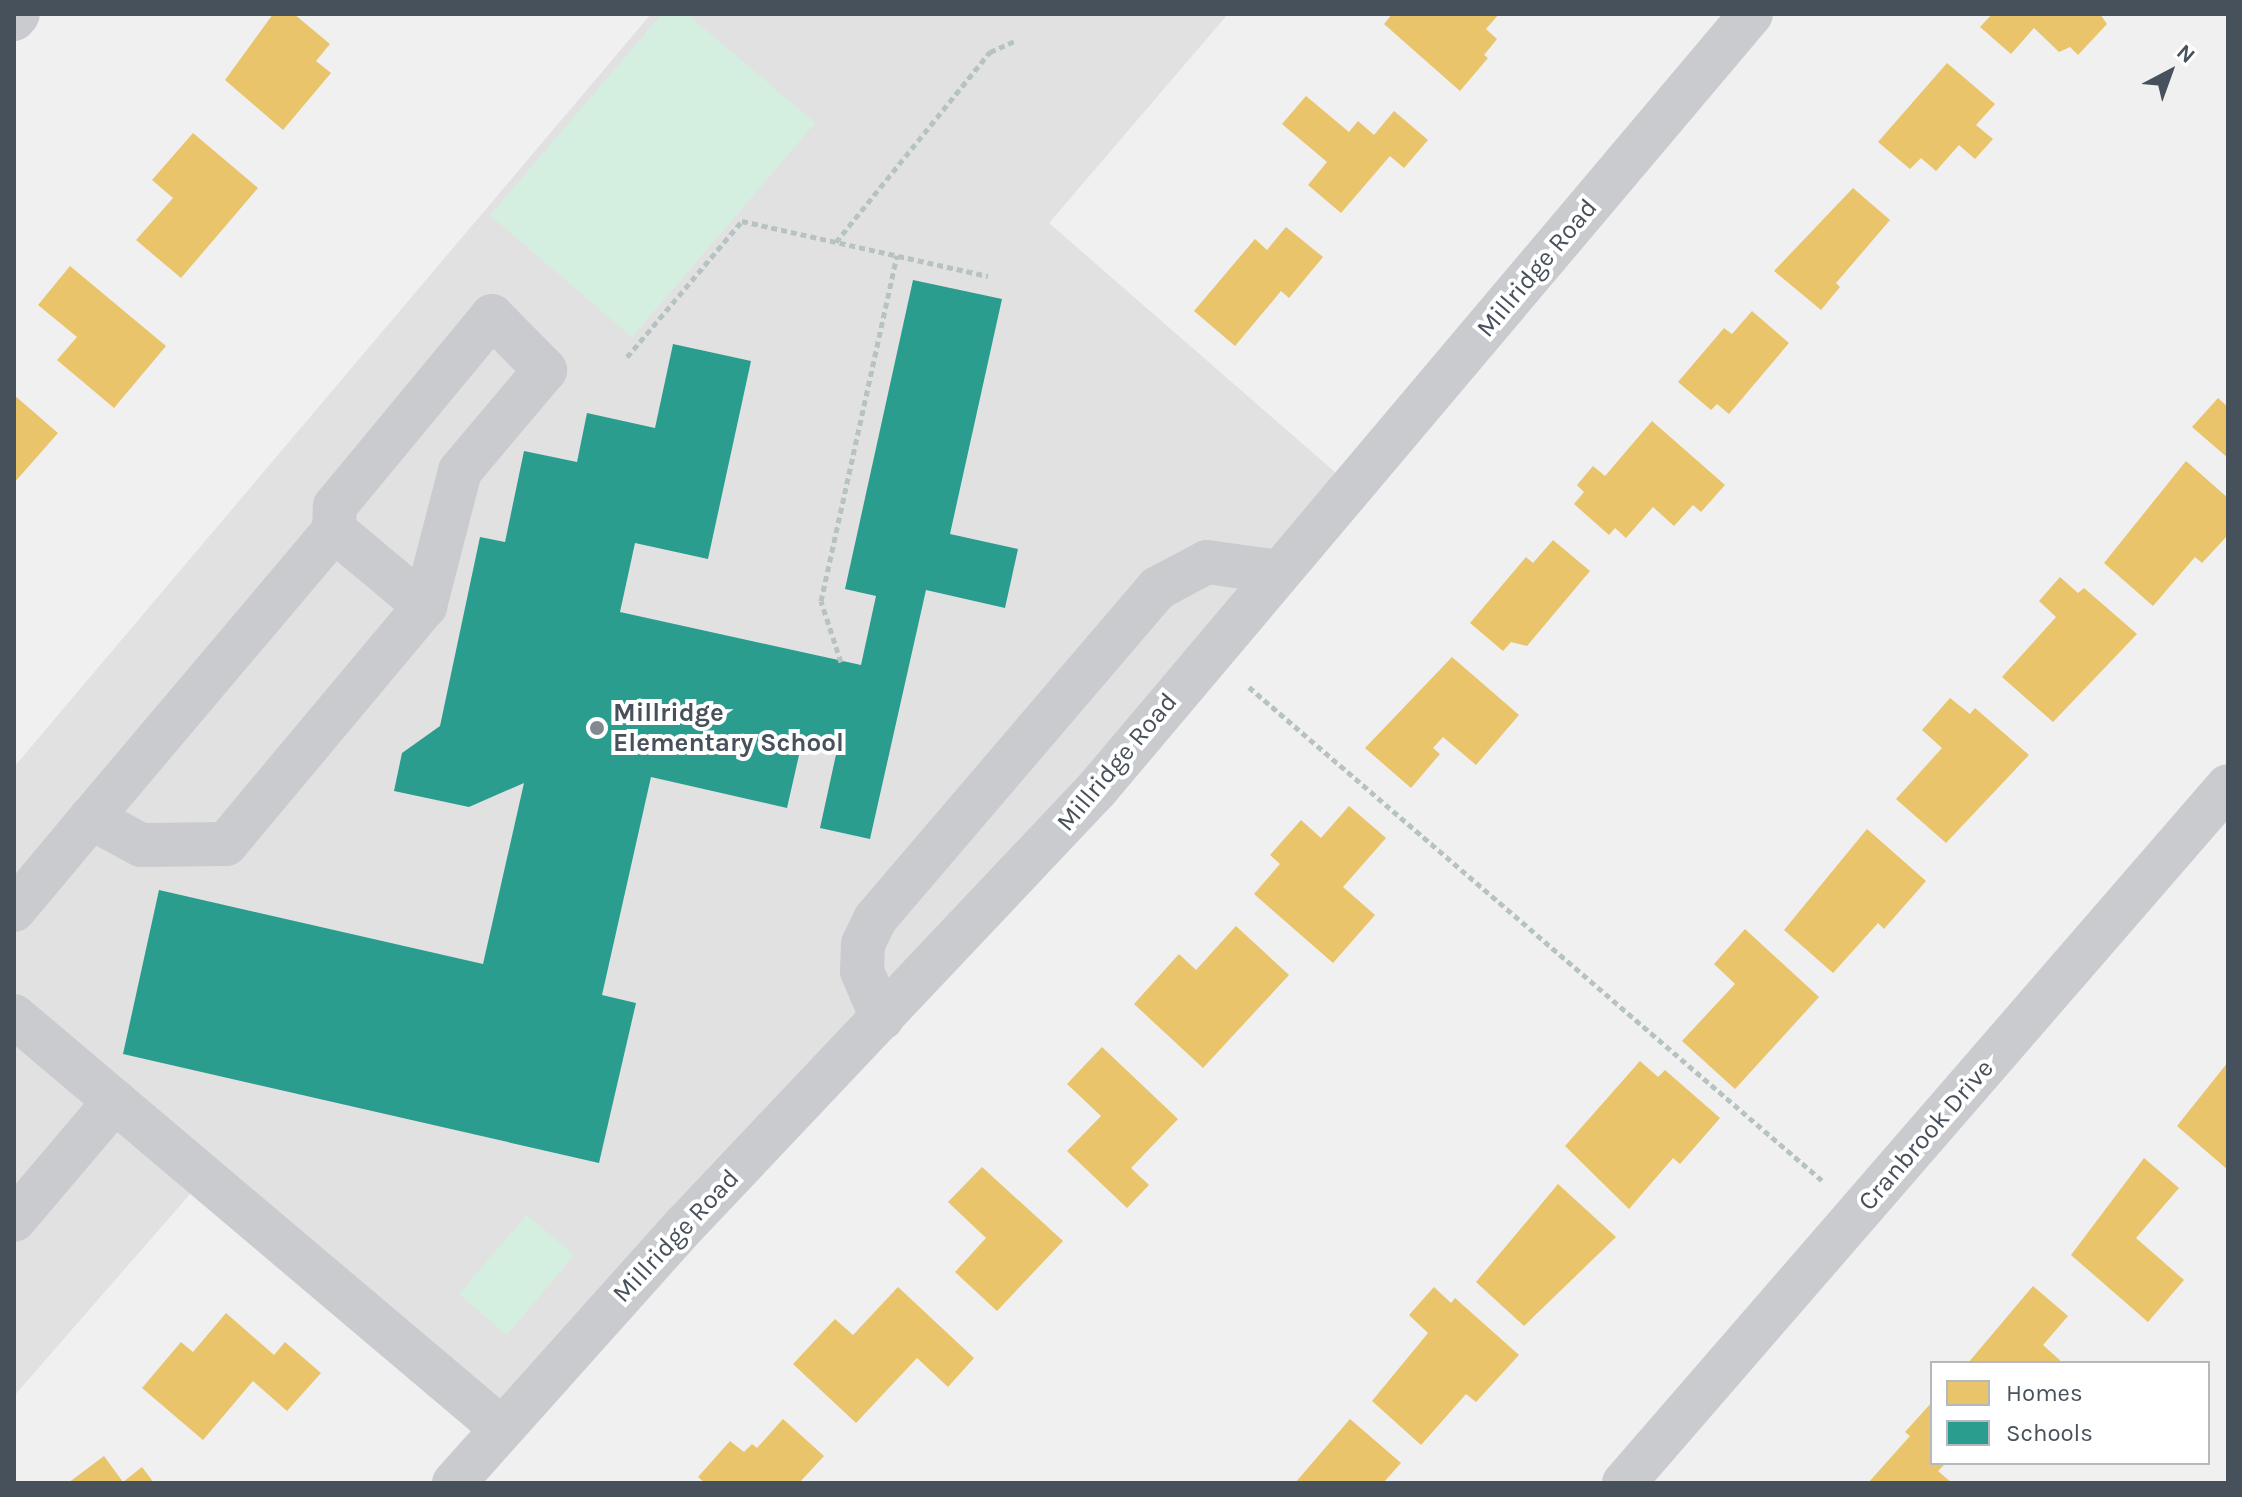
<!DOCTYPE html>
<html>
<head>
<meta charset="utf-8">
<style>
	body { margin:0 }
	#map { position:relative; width:2242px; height:1497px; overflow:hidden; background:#f0f0f0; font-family:Karla,sans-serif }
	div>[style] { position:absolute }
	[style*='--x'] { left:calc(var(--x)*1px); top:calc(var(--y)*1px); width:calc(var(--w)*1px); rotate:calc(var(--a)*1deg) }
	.education>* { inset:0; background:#e2e1e2 }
	.green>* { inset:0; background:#d4efe0 }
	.homes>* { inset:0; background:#e9c46a }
	.schools>* { inset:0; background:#2a9d8f }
	.path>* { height:5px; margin-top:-2.5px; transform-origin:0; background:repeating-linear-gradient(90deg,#b7c3c0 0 6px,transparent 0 10px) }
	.minor>* { height:44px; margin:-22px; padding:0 22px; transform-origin:22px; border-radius:22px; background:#cacbce }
	.dots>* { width:22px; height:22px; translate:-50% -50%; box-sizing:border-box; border:4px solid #fff; border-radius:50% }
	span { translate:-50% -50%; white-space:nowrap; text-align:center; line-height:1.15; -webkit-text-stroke:8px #fff; paint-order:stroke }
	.street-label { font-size:26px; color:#47515c }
	.poi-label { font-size:26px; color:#47515c; font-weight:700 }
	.left { translate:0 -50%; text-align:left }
	.frame { position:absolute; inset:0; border:16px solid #47515c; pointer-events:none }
	.legend { position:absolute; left:1930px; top:1361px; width:280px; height:104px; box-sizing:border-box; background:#fff; border:2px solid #b5b9be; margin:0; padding:10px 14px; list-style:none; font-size:24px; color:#47515c }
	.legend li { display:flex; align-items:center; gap:16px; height:40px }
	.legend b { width:40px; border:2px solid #b5b9be }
	.north { position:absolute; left:2130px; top:32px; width:80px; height:80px; -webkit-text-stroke:6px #fff; paint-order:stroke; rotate:41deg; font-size:22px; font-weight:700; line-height:32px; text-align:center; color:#47515c }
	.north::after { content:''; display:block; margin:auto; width:28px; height:36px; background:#47515c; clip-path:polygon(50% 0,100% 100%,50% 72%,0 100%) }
</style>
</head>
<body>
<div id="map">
	<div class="education">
		<i style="clip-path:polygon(651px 14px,1228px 14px,1049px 223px,1351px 486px,501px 1428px,205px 1177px,14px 1396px,14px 767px)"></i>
	</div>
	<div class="green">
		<i style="clip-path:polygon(662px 14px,687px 14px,815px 123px,632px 337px,490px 215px)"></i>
		<i style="clip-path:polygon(527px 1215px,574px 1255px,507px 1335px,459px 1294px)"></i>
	</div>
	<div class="homes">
		<i style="clip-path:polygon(273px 14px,294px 14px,330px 44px,316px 61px,331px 73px,283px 130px,225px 80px)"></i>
		<i style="clip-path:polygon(1392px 14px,1499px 14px,1486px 29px,1497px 39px,1484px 55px,1488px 58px,1460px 91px,1384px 24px)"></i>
		<i style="clip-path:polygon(1992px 14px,2100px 14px,2107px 24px,2078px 55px,2070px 47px,2059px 52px,2034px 28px,2011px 54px,1980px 27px)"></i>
		<i style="clip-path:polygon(1947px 63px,1995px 104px,1976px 125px,1993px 139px,1975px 159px,1959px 145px,1936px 171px,1921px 158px,1910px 169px,1878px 142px)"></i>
		<i style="clip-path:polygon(1306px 96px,1349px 132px,1358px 121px,1374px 135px,1394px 111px,1428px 140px,1404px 168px,1390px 156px,1341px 213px,1308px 185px,1327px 162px,1282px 124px)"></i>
		<i style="clip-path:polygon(193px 133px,258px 188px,181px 278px,136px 240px,173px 198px,152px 180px)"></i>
		<i style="clip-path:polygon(1853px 188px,1890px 220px,1836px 283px,1840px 287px,1821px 310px,1774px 271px)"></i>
		<i style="clip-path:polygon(1286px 227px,1323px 257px,1289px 298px,1281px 291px,1235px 346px,1194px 311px,1255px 239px,1267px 250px)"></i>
		<i style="clip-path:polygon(70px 266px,166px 346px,114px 408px,57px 360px,77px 337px,38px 305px)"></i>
		<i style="clip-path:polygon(1752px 311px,1789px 343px,1729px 414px,1717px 404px,1711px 410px,1678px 382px,1724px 328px,1732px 334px)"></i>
		<i style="clip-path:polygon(14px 395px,58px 433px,14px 483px)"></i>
		<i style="clip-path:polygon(2218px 398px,2228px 407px,2228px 458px,2192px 427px)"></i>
		<i style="clip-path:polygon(1652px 421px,1725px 485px,1701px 512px,1693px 505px,1674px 526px,1653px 507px,1626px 538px,1615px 528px,1609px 535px,1574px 504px,1584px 492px,1577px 485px,1593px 466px,1605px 476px)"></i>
		<i style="clip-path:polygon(2186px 461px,2228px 498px,2228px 535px,2202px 563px,2195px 557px,2153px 606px,2104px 563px)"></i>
		<i style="clip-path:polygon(1553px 540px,1590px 571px,1527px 646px,1511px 642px,1503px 651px,1470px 623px,1526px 557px,1533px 563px)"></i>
		<i style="clip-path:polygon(2060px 577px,2078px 593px,2084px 588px,2137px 634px,2053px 722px,2002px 677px,2056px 617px,2039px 601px)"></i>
		<i style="clip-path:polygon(1452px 657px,1519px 715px,1476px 765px,1443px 737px,1433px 748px,1440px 754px,1411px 788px,1365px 748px)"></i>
		<i style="clip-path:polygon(1950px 698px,1970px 714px,1975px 708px,2029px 755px,1946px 843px,1896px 799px,1942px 748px,1922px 730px)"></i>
		<i style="clip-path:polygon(1349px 806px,1386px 838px,1343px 887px,1375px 915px,1333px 963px,1254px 894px,1280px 864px,1270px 855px,1301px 820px,1321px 838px)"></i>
		<i style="clip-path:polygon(1867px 829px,1926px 881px,1884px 929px,1878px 923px,1833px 973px,1784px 930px)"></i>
		<i style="clip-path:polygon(1236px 926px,1289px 975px,1203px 1068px,1134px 1004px,1179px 954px,1196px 970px)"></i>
		<i style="clip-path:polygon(1745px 929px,1819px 997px,1735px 1089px,1682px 1041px,1735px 984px,1714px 964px)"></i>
		<i style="clip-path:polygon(1102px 1047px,1178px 1119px,1131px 1168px,1149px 1185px,1127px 1208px,1067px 1151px,1101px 1116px,1067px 1084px)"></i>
		<i style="clip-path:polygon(1640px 1061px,1658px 1077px,1665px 1070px,1720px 1118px,1680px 1164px,1673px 1158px,1629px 1209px,1565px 1146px)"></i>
		<i style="clip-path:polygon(2228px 1062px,2228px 1170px,2177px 1126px)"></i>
		<i style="clip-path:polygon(2144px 1158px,2179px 1188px,2136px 1238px,2184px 1280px,2148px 1322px,2071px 1255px)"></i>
		<i style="clip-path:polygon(982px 1167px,1063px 1241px,997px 1311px,955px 1272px,986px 1238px,948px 1202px)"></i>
		<i style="clip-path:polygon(1558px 1184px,1616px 1237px,1524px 1326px,1476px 1282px)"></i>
		<i style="clip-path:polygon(2033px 1286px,2068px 1316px,2043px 1345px,2063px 1363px,1968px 1363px)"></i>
		<i style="clip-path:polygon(898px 1287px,974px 1358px,948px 1387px,917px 1358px,856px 1423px,793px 1364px,835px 1319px,853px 1335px)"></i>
		<i style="clip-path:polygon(1434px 1287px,1451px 1303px,1455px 1298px,1519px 1355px,1476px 1402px,1466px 1394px,1421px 1445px,1372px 1401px,1428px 1333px,1409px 1315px)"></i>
		<i style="clip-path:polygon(226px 1313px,274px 1355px,285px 1342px,321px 1373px,287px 1411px,253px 1381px,203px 1440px,142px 1388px,181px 1342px,193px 1352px)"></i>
		<i style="clip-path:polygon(1932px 1402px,1932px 1463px,1946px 1463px,1938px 1471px,1952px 1483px,1868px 1483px,1910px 1436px,1905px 1432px)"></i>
		<i style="clip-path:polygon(783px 1419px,824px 1456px,799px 1483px,705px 1483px,698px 1477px,730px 1441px,744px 1452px,752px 1444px,757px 1448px)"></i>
		<i style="clip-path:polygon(1350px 1419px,1401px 1463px,1383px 1483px,1295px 1483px)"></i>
		<i style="clip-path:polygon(104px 1456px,123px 1482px,142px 1467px,154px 1483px,68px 1483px)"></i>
	</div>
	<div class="schools">
		<i style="clip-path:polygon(913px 280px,1002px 299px,950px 534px,1018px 549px,1005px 608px,926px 590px,870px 839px,820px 828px,837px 750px,802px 742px,787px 808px,651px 777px,602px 995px,636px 1003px,599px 1163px,123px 1054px,159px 890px,483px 964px,524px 783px,469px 807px,394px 791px,402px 753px,440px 726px,480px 537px,505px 542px,524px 451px,577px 462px,587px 413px,655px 428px,673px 344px,751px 361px,708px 559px,635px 543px,620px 612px,861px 665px,876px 596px,845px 589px)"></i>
	</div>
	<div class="path">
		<i style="--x:836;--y:242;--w:245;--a:-51"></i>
		<i style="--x:990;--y:52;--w:27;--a:-24"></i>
		<i style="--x:627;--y:357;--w:178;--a:-49.8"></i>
		<i style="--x:742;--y:221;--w:252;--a:12.6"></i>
		<i style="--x:841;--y:662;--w:64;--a:-108.2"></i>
		<i style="--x:821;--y:601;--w:354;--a:-77.6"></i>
		<i style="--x:1249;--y:687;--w:760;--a:40.73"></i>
	</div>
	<div class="minor">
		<i style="--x:14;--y:19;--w:6;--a:-51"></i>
		<i style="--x:334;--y:530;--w:24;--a:-88"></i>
		<i style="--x:335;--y:506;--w:246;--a:-50.4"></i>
		<i style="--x:492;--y:316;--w:76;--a:45.5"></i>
		<i style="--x:545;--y:370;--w:132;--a:130.1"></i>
		<i style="--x:460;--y:471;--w:139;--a:104.5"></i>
		<i style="--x:14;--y:910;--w:120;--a:-50.1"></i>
		<i style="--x:91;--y:818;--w:377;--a:-49.8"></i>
		<i style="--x:334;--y:530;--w:119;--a:39.9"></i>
		<i style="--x:425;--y:606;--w:310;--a:129.9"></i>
		<i style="--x:226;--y:844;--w:85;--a:179.3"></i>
		<i style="--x:141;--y:845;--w:57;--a:-151.6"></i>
		<i style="--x:14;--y:1016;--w:638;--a:40.23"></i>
		<i style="--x:882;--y:1018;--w:51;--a:-113.1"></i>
		<i style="--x:862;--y:971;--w:27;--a:-88"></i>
		<i style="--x:863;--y:944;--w:28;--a:-64"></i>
		<i style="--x:875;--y:919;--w:435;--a:-49.5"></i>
		<i style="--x:1158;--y:588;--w:55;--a:-28"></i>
		<i style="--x:1207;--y:562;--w:73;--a:7.9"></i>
		<i style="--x:14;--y:1220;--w:156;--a:-49.7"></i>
		<i style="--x:454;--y:1483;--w:346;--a:-48.2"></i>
		<i style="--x:685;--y:1225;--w:600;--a:-46.62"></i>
		<i style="--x:1097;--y:789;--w:1014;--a:-49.84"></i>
		<i style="--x:1624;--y:1483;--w:922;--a:-49.09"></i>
	</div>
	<div class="dots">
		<i style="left:597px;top:728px;background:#828990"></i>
	</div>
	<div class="street-label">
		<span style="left:1537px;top:268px;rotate:-50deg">Millridge Road</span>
		<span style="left:1117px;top:762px;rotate:-50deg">Millridge Road</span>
		<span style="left:1926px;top:1135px;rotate:-49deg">Cranbrook Drive</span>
		<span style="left:676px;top:1236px;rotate:-47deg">Millridge Road</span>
	</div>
	<div class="poi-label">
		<span class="left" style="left:613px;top:728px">Millridge<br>Elementary School</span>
	</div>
	<div class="frame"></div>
	<ul class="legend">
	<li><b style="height:22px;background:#e9c46a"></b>Homes</li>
	<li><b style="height:22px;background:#2a9d8f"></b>Schools</li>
	</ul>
	<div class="north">N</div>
</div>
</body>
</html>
